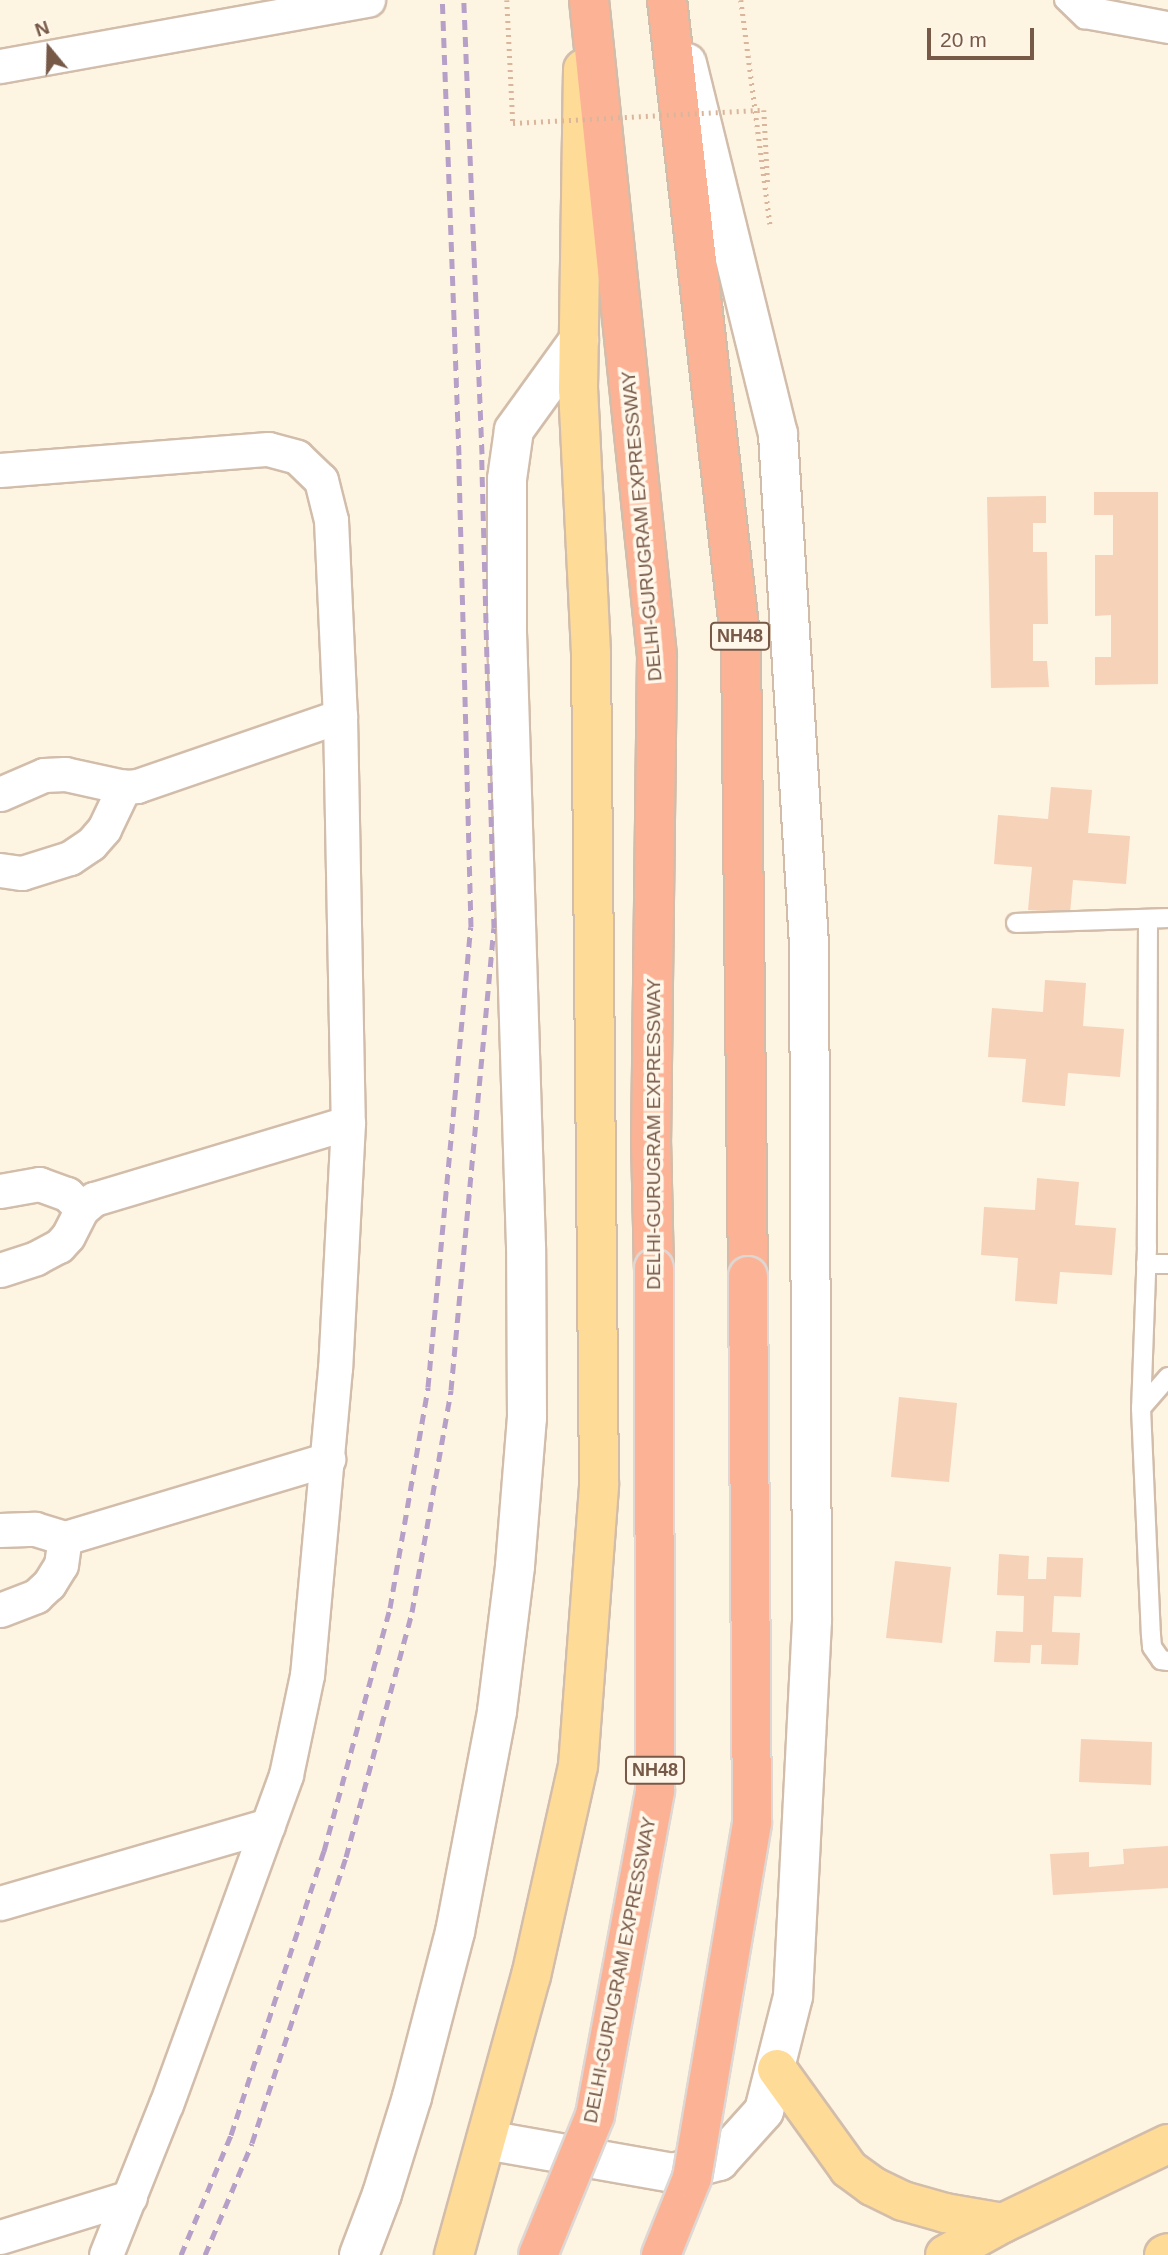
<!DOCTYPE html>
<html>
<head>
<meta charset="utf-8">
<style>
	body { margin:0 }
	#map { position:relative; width:1168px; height:2255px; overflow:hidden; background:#fef4e2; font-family:Arial,sans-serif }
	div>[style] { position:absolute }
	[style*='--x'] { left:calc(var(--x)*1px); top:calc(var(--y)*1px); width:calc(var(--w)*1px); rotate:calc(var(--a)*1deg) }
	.building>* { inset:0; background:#f5d2b8 }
	.path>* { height:4.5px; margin-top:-2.25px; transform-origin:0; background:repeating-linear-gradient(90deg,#dab59b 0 2px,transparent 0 7px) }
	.roads { filter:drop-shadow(2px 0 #d2bdab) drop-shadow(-2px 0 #d2bdab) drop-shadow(0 2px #d2bdab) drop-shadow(0 -2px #d2bdab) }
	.service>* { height:18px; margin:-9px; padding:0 9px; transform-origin:9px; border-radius:9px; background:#fff }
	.minor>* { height:33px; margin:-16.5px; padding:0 16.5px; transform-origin:16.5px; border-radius:16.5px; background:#fff }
	.tertiary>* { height:38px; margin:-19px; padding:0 19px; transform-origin:19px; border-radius:19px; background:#fff }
	.secondary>* { height:38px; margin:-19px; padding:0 19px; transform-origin:19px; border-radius:19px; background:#fff }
	.primary>* { height:38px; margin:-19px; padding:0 19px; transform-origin:19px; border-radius:19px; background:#ffdb98 }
	.motorway>* { height:38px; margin:-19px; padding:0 19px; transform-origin:19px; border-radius:19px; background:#fcb395 }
	.rail>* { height:5px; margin-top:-2.5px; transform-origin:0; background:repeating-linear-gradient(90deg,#b7a0c8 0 10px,transparent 0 17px) }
	.path-bridge>* { height:4.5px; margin-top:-2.25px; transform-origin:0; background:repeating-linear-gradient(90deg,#dab59b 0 2px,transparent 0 7px) }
	.bridges { filter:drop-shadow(2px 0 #ded7d3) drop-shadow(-2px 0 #ded7d3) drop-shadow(0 2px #ded7d3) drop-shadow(0 -2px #ded7d3) }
	.motorway-bridge>* { height:38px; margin:-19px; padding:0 19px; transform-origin:19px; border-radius:19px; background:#fcb395 }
	span { translate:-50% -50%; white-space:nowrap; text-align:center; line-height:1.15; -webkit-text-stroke:7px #fff7ea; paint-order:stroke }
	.shield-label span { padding:2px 5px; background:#fff7ea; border:2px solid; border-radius:5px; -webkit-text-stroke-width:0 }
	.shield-label { font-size:18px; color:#775947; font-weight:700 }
	.street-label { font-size:19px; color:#775947 }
	.north { position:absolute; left:14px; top:14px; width:70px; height:70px; -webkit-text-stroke:5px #fff7ea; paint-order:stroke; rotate:341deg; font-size:19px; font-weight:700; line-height:28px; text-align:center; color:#775947 }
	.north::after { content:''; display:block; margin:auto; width:24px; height:32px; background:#775947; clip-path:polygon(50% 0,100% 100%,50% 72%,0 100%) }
	.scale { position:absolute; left:927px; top:28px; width:107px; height:32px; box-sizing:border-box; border:4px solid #775947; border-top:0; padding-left:9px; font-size:21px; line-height:24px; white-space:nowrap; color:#775947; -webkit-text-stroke:5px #fff7ea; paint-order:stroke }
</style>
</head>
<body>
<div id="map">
	<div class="building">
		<i style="clip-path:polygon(1094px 492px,1158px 492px,1158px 684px,1095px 685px,1095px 657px,1111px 657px,1111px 615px,1095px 616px,1095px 555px,1113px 555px,1113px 515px,1094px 515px)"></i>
		<i style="clip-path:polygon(1046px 496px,1046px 523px,1033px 523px,1033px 552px,1047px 552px,1048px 624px,1033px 624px,1033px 661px,1047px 661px,1049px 687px,991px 688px,987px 497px)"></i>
		<i style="clip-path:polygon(1051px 787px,1092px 790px,1088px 833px,1130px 836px,1126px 884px,1073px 880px,1070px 913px,1028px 910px,1032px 867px,994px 864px,998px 815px,1048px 819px)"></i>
		<i style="clip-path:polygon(1045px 980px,1086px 983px,1083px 1026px,1124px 1029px,1120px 1077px,1068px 1073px,1065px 1106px,1022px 1102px,1026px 1059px,988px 1057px,992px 1008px,1043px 1012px)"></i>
		<i style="clip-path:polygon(1037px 1178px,1079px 1182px,1075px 1225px,1116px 1228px,1112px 1275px,1060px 1272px,1057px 1304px,1015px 1301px,1018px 1258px,981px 1255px,984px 1207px,1035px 1210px)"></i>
		<i style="clip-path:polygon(899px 1397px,957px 1403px,949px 1482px,891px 1477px)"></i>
		<i style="clip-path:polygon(999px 1554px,1029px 1556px,1028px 1579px,1046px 1579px,1047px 1557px,1083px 1558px,1081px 1597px,1054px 1596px,1052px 1632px,1080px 1633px,1078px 1665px,1041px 1664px,1042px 1645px,1031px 1645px,1030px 1663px,994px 1662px,996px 1631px,1023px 1632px,1024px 1596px,997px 1595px)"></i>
		<i style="clip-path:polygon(895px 1561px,951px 1567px,942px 1643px,886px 1638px)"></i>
		<i style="clip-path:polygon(1081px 1739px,1152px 1742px,1151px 1785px,1079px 1782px)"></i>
		<i style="clip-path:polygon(1168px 1846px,1168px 1888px,1053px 1895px,1050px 1854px,1089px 1852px,1089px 1867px,1124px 1864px,1123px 1849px)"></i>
	</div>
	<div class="path">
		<i style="--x:507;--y:0;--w:123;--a:87.2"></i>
		<i style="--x:741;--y:0;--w:226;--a:82.6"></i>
		<i style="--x:764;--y:110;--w:76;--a:87"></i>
	</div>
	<div class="roads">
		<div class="service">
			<i style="--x:1064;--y:0;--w:28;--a:44"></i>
			<i style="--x:1084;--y:19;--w:85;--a:10.1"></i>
			<i style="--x:1073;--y:8;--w:16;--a:-7"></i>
			<i style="--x:1089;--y:6;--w:80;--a:10.8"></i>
			<i style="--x:1148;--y:919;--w:328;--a:90.2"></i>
			<i style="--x:1147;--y:1247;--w:161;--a:92.1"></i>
			<i style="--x:1141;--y:1408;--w:227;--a:87.5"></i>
			<i style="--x:1151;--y:1635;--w:12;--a:85"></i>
			<i style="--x:1152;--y:1647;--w:16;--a:55"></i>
			<i style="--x:1161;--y:1660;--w:7;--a:8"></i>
			<i style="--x:1016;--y:923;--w:152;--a:-1.9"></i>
			<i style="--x:1146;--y:1264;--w:22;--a:0"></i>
			<i style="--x:1141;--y:1408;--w:41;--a:-48.9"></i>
		</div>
		<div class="minor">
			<i style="--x:0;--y:66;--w:374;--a:-10.2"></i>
			<i style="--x:0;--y:470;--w:269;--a:-4.5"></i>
			<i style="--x:268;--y:449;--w:30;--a:15"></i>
			<i style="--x:297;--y:457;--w:33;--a:44"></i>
			<i style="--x:321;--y:480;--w:41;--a:76"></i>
			<i style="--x:331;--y:520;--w:196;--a:87.4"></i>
			<i style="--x:340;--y:716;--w:407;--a:88.9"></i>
			<i style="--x:348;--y:1123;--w:245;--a:93"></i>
			<i style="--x:335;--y:1368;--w:308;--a:95.2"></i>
			<i style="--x:307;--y:1675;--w:102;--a:101.9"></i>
			<i style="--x:286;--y:1775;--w:350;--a:110"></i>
			<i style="--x:166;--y:2104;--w:162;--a:111.7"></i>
			<i style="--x:0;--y:794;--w:48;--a:-23.4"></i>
			<i style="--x:44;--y:775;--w:21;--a:-3"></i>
			<i style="--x:65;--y:774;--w:60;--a:12.4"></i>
			<i style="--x:124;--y:787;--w:13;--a:-4"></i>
			<i style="--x:137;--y:786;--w:215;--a:-19"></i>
			<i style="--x:0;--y:870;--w:22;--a:8"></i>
			<i style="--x:22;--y:873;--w:50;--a:-17.4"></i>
			<i style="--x:70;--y:858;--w:25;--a:-34"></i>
			<i style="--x:91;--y:844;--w:20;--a:-49"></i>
			<i style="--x:104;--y:829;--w:47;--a:-64.5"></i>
			<i style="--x:0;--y:1191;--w:40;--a:-10"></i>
			<i style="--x:39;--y:1184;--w:30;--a:20"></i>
			<i style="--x:67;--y:1194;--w:21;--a:45"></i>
			<i style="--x:0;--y:1270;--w:38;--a:-18"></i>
			<i style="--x:36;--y:1258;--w:26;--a:-28"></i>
			<i style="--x:59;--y:1246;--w:13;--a:-48"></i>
			<i style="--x:68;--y:1236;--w:30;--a:-63"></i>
			<i style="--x:82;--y:1209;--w:16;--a:-40"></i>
			<i style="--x:94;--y:1199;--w:265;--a:-16.7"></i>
			<i style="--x:0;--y:1530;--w:35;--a:-2"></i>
			<i style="--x:35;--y:1529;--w:31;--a:17"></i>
			<i style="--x:65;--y:1538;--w:275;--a:-16.7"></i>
			<i style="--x:0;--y:1610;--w:39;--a:-21"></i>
			<i style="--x:36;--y:1596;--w:18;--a:-43"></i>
			<i style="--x:49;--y:1584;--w:22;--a:-58"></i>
			<i style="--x:61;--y:1565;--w:27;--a:-82"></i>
			<i style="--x:0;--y:1903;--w:279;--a:-16.2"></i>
			<i style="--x:0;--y:2237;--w:136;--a:-17.1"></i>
		</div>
		<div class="tertiary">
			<i style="--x:359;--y:2255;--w:65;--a:-69.3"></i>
			<i style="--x:382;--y:2194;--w:102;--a:-72.8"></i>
			<i style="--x:412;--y:2097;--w:171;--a:-75.4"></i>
			<i style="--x:455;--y:1932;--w:225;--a:-79.2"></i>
			<i style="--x:497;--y:1711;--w:146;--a:-82.9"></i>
			<i style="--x:515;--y:1566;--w:148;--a:-85.4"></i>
			<i style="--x:527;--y:1418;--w:171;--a:-90.3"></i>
			<i style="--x:526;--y:1247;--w:616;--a:-91.77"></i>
			<i style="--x:507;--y:631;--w:152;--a:-90"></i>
			<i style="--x:507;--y:479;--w:49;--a:-81.9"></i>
			<i style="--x:514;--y:430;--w:111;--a:-54.2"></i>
		</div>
		<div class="secondary">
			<i style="--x:486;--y:2140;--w:190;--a:10"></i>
			<i style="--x:673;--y:2173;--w:48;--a:-14.6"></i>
			<i style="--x:719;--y:2161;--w:67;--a:-48"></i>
			<i style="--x:764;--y:2111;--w:119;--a:-75.8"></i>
			<i style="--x:793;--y:1996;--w:375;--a:-87.1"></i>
			<i style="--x:812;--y:1621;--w:677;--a:-90.25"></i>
			<i style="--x:809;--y:944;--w:511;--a:-93.48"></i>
			<i style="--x:778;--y:434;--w:382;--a:-103.8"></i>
		</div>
		<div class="primary">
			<i style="--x:777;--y:2069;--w:123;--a:54.2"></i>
			<i style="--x:849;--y:2169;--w:29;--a:36"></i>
			<i style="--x:872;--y:2186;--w:34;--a:26"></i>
			<i style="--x:903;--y:2201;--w:44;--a:15.9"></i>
			<i style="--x:945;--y:2213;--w:59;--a:9.8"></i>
			<i style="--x:454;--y:2255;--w:289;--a:-74.6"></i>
			<i style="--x:531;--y:1976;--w:215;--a:-77.4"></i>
			<i style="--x:578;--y:1766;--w:282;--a:-85.7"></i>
			<i style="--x:599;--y:1485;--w:832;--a:-90.55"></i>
			<i style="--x:591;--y:653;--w:264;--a:-92.8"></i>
			<i style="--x:578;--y:389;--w:320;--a:-89.1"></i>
			<i style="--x:945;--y:2255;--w:66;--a:-28.9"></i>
			<i style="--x:1003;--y:2223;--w:183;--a:-25.6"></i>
			<i style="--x:1164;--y:2255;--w:4;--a:-27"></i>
		</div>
		<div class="motorway">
			<i style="--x:589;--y:0;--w:660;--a:84.08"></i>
			<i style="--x:657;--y:656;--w:483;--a:90.7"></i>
			<i style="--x:651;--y:1139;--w:129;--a:88.7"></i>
			<i style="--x:667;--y:0;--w:648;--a:83.45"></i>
			<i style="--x:741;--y:644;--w:632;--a:89.37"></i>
		</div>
	</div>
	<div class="rail">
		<i style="--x:181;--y:2255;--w:130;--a:-67.4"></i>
		<i style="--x:231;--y:2135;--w:299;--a:-71.9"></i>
		<i style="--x:324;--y:1851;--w:252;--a:-74.8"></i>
		<i style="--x:390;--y:1608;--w:224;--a:-80.2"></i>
		<i style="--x:428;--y:1387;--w:462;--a:-84.7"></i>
		<i style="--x:471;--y:927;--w:472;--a:-91.5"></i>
		<i style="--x:459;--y:455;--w:455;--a:-92.1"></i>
		<i style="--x:205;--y:2255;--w:121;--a:-67.2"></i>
		<i style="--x:252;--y:2143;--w:301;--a:-71.8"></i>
		<i style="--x:346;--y:1857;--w:254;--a:-74.9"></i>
		<i style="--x:412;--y:1612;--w:225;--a:-80"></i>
		<i style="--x:451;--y:1390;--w:464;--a:-84.7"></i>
		<i style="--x:494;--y:928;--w:474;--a:-91.5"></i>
		<i style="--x:482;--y:454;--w:454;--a:-92.3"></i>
	</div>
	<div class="path-bridge">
		<i style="--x:513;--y:123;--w:251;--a:-3"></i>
	</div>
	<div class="bridges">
		<div class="motorway-bridge">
			<i style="--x:538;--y:2255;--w:151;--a:-67.8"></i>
			<i style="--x:595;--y:2115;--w:330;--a:-79.5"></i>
			<i style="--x:655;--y:1791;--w:523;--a:-90.11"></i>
			<i style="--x:661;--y:2255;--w:83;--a:-68.1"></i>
			<i style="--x:692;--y:2178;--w:360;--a:-80.4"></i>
			<i style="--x:752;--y:1823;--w:547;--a:-90.42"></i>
		</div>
	</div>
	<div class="shield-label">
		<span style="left:740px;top:636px">NH48</span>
		<span style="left:655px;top:1770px">NH48</span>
	</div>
	<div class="street-label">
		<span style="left:642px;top:526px;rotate:-95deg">DELHI-GURUGRAM EXPRESSWAY</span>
		<span style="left:654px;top:1134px;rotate:-90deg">DELHI-GURUGRAM EXPRESSWAY</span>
		<span style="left:620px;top:1970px;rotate:-79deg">DELHI-GURUGRAM EXPRESSWAY</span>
	</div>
	<div class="north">N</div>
	<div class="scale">20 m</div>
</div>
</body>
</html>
